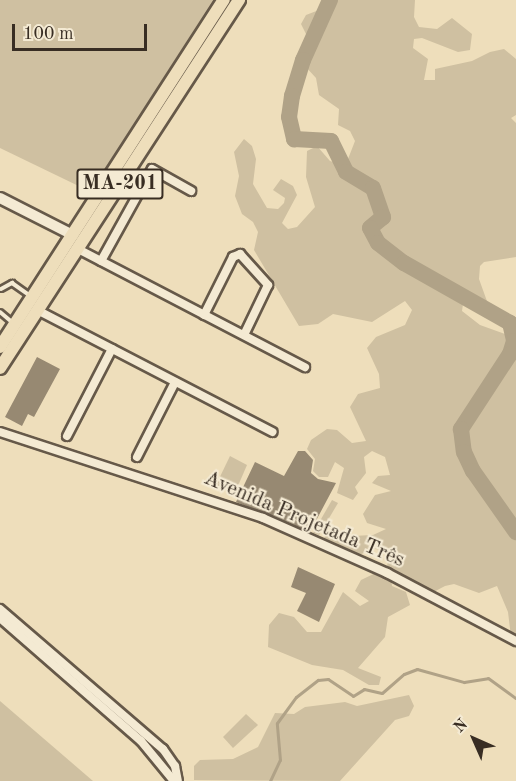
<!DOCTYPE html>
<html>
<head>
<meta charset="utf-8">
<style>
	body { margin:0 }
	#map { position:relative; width:516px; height:781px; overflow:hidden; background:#eedebb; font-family:"Old Standard TT",serif }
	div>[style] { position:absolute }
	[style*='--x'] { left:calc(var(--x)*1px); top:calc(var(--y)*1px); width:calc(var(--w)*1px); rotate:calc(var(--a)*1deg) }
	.green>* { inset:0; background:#cfc0a1 }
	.stream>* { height:3px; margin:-1.5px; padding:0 1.5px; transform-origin:1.5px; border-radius:1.5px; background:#b0a287 }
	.river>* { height:16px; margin:-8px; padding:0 8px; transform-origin:8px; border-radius:8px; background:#b0a287 }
	.building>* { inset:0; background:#978972 }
	.roads { filter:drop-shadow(2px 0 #665949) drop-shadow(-2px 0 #665949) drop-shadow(0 2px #665949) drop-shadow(0 -2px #665949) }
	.lane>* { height:4px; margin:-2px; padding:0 2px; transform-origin:2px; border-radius:2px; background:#f4ead3 }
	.street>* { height:8px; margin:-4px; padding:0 4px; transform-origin:4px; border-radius:4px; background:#f4ead3 }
	.secondary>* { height:10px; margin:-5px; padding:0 5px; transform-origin:5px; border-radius:5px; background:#f4ead3 }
	.primary>* { height:12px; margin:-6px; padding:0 6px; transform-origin:6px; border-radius:6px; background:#eedebb }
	span { translate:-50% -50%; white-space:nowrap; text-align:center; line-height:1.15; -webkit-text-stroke:4.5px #f4ead3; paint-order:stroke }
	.shield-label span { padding:2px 4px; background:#f4ead3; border:2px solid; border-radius:4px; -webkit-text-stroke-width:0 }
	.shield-label { font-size:20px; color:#382d23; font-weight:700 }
	.street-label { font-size:21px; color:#382d23 }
	.north { position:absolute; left:444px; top:709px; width:60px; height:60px; -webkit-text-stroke:4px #f4ead3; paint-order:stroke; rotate:315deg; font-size:16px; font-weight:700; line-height:24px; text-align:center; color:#382d23 }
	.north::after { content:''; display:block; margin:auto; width:21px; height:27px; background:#382d23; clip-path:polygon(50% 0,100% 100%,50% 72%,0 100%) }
	.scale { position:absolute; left:12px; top:24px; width:135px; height:27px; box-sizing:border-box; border:3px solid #382d23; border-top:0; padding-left:8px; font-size:18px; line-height:21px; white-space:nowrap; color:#382d23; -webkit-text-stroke:4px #f4ead3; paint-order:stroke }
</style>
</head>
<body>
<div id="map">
	<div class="green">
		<i style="clip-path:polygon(0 0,213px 0,91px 192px,0 148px)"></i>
		<i style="clip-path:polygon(337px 0,415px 0,414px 17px,419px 27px,437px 29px,452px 18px,472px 34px,470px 50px,458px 52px,422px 38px,414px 39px,413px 48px,428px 59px,424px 80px,435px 80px,435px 69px,472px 61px,490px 52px,504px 49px,516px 59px,516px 115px,511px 118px,516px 123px,516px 257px,484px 262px,480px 266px,479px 279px,488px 304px,463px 304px,462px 311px,480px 325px,505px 334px,516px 345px,516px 642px,511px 637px,508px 612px,497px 586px,479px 593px,454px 584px,445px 586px,424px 597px,413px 589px,409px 579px,396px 575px,387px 566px,390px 553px,375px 549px,353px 557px,321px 542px,329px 531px,352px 536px,373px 535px,386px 529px,367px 523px,363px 514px,375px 495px,391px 491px,372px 483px,378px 476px,390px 475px,385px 457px,372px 451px,364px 457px,366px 473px,355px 487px,358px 493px,353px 500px,337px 493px,344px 468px,335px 462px,328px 477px,319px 477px,313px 471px,315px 459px,307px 449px,311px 440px,327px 429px,337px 430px,352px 443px,366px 441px,350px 407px,358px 394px,380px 388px,379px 374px,367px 348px,376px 337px,405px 325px,412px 310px,405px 301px,372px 322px,333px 314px,318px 324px,299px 326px,254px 250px,258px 232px,253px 222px,242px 214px,235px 196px,239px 176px,234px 152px,244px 139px,252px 146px,256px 159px,253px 184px,267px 208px,278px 209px,284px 203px,285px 198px,273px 190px,281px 179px,293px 186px,297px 195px,282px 223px,288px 229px,297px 227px,315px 207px,306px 177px,307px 151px,317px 146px,330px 161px,340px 164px,348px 159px,355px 141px,350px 131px,338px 125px,339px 109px,319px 95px,316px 78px,305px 66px,311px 44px,301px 24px,306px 15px,319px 10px,330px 13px)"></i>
		<i style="clip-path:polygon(230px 456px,247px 465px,234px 495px,216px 485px)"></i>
		<i style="clip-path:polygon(332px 500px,338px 503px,319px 535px,313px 533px)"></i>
		<i style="clip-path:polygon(384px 569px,391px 576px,392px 586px,406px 592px,410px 605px,388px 617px,385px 637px,358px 668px,381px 677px,379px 685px,369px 685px,343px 670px,312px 665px,268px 647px,269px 625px,279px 613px,294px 617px,307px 632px,321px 632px,343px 592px,360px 606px,369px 601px,355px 591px,361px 580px)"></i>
		<i style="clip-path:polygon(409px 695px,414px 706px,409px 716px,395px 720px,340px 781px,194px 780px,194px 766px,200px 760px,233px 759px,258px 747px,275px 713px,294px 714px,305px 707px,345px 702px,357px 706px)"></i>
		<i style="clip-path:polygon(0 701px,93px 781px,0 781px)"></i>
		<i style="clip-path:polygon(246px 714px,258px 725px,233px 748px,223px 737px)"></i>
	</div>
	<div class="stream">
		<i style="--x:270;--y:781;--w:23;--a:-65"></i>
		<i style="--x:280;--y:760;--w:37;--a:-95"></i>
		<i style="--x:277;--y:723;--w:32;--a:-54"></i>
		<i style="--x:296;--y:697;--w:28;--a:-38"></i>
		<i style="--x:318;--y:680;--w:10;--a:-6"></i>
		<i style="--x:328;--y:679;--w:30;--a:34"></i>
		<i style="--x:353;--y:696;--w:13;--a:-32"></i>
		<i style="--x:364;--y:689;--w:18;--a:13"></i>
		<i style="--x:382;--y:693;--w:29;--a:-41"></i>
		<i style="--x:404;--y:674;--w:14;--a:-21"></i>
		<i style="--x:417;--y:669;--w:49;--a:15.5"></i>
		<i style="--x:464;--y:682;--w:24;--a:-9"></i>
		<i style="--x:488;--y:678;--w:34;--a:36"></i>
	</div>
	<div class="river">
		<i style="--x:330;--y:0;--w:66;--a:114.2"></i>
		<i style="--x:303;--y:60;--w:38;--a:107"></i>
		<i style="--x:292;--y:96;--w:21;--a:98"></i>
		<i style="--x:289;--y:117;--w:23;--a:77"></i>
		<i style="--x:294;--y:139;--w:37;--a:3"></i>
		<i style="--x:331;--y:141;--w:34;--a:64"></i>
		<i style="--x:346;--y:172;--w:31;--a:31"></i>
		<i style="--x:373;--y:188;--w:31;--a:71"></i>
		<i style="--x:383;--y:217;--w:17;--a:140"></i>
		<i style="--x:370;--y:228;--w:17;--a:62"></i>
		<i style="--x:378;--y:243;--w:33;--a:38"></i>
		<i style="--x:404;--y:263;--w:122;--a:29.5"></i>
		<i style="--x:510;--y:323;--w:18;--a:77"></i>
		<i style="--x:514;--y:341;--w:14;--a:107"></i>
		<i style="--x:510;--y:354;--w:90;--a:123.2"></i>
		<i style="--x:461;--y:429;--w:23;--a:83"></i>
		<i style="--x:464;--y:452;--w:21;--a:65"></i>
		<i style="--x:473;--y:471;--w:75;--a:54.8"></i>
	</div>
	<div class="building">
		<i style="clip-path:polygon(37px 357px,60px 369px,34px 417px,28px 414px,22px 426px,5px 417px)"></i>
		<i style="clip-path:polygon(298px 451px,305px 451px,313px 460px,311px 473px,318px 479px,336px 483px,310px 532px,236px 502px,255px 462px,284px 476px)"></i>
		<i style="clip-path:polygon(298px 567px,335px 584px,319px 622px,297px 611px,306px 593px,291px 587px)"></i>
	</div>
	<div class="roads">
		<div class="lane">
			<i style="--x:1;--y:289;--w:13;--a:-29"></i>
			<i style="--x:12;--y:283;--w:21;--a:35"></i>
			<i style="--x:0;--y:312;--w:17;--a:40"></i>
		</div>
		<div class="street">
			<i style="--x:78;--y:249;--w:256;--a:27.5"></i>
			<i style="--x:101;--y:261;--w:105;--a:-61"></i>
			<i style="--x:152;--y:169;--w:45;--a:29.4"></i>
			<i style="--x:39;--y:311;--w:263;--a:27.4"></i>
			<i style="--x:204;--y:315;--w:65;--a:-63.4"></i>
			<i style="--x:233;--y:257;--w:8;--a:-23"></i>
			<i style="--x:240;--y:254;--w:42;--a:47.9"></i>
			<i style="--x:268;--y:285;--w:55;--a:115.6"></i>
			<i style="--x:0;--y:432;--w:277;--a:18.1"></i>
			<i style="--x:263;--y:518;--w:136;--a:23.9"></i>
			<i style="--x:387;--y:573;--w:146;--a:27.8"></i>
			<i style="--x:67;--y:436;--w:98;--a:-62.7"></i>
			<i style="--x:137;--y:457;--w:84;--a:-63.1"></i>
			<i style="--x:0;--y:609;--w:215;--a:40.7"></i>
			<i style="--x:163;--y:749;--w:21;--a:55"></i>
			<i style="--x:175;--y:766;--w:15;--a:79"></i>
			<i style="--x:0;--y:618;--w:187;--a:41.1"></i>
			<i style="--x:141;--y:741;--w:52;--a:50.5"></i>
		</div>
		<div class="secondary">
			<i style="--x:0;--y:198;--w:82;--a:26.9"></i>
		</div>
		<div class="primary">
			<i style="--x:0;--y:347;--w:413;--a:-57.2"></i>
			<i style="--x:0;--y:368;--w:439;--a:-57"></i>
		</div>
	</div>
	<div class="shield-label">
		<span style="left:120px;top:184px">MA-201</span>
	</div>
	<div class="street-label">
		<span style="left:304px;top:520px;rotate:23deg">Avenida Projetada Três</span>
	</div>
	<div class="north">N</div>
	<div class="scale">100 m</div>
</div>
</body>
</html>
